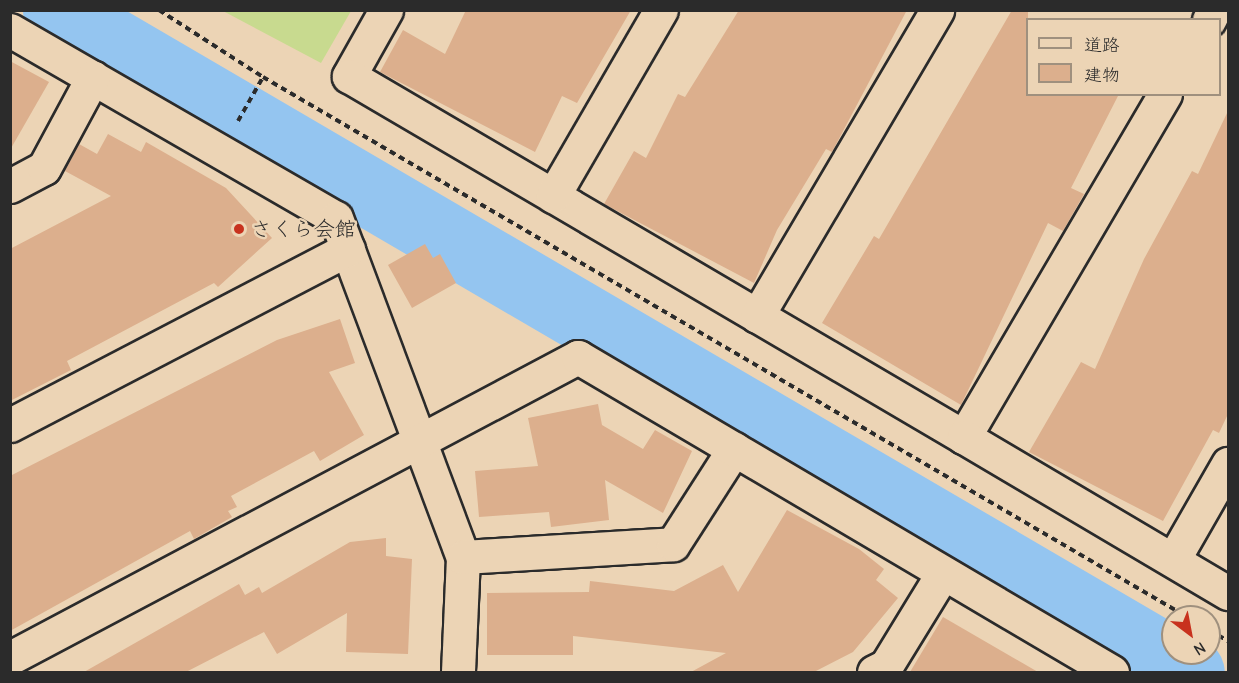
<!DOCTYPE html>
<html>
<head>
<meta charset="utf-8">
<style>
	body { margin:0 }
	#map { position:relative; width:1239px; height:683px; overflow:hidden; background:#ecd4b5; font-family:"Comic Neue","Klee One",sans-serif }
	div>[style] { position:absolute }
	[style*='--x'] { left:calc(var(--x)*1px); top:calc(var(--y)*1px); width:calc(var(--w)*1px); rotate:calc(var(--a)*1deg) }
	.green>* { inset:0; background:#c8da8f }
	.river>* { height:69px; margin:-34.5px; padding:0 34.5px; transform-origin:34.5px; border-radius:34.5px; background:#94c5f0 }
	.building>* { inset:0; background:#dcaf8d }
	.path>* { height:4px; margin-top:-2px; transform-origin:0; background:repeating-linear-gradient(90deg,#2b2b2b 0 6px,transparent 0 10.5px) }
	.roads { filter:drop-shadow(2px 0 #2b2b2b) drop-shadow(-2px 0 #2b2b2b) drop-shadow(0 2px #2b2b2b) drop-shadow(0 -2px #2b2b2b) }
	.street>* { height:33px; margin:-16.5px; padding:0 16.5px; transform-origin:16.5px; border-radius:16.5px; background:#ecd4b5 }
	.dots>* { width:16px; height:16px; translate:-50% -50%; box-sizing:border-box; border:3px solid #ecd4b5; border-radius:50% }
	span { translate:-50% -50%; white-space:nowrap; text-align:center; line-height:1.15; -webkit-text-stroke:5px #ecd4b5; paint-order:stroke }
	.poi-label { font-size:21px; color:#2b2b2b }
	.left { translate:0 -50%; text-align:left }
	.frame { position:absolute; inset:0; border:12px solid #2b2b2b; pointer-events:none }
	.legend { position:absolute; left:1026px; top:18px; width:195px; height:78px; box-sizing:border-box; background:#ecd4b5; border:2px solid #9f907e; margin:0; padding:8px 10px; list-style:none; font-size:18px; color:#2b2b2b }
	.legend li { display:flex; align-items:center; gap:12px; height:30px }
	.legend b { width:30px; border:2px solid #9f907e }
	.north { position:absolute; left:1161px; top:605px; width:60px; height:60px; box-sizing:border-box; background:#ecd4b5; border:2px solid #9f907e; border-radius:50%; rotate:148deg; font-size:16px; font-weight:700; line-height:24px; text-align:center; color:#2b2b2b }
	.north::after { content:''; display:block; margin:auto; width:21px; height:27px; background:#c8321e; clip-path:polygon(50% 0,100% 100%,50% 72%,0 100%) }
</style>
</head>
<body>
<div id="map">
	<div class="green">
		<i style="clip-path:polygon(223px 11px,351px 11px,321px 63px)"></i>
	</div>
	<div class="river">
		<i style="--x:57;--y:10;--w:1312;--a:30.3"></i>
	</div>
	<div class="building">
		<i style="clip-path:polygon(466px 10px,631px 10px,577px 103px,562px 96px,535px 152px,380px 72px,403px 30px,445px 54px)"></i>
		<i style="clip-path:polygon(739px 10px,907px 10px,832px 152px,826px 149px,777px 230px,754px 283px,604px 204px,634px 151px,646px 158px,678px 94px,685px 97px)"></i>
		<i style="clip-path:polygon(1012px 10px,1028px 10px,1028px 94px,1119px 94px,1071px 188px,1084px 194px,1063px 231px,1048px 223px,961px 405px,822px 323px,874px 236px,879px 239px)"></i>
		<i style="clip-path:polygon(10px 61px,49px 82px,10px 150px)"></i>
		<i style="clip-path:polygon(1228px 111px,1228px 414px,1219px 433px,1213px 430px,1163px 521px,1029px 452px,1081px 362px,1095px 369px,1144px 259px,1192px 171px,1198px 174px)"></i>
		<i style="clip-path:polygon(108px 134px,141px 152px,146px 142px,226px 188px,272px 238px,218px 287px,214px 283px,67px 361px,71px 370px,10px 401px,10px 249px,111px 196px,65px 171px,79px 144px,97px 154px)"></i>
		<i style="clip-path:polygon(425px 244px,433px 258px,440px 254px,456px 283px,412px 308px,388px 265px)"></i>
		<i style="clip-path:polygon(340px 319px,355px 363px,329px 372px,364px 435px,320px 461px,314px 451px,231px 496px,237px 507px,228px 511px,232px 517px,194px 539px,190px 531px,10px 631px,10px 476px,277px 340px)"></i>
		<i style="clip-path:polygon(598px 404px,602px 425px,643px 449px,655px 430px,692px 451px,663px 513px,605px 480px,609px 520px,551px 527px,549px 512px,479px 517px,475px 471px,538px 466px,528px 418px)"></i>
		<i style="clip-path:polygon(787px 510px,859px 549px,884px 569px,876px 580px,898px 598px,853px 652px,814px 672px,691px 672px,726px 653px,573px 636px,573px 655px,487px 655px,487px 593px,589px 592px,590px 581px,674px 591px,723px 565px,738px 592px)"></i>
		<i style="clip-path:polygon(386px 538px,386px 556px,412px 559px,408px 654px,346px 652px,347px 613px,277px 654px,264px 632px,186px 672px,84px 672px,239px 584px,245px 595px,259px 587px,262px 593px,350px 542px)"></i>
		<i style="clip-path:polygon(943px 617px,1038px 672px,910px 672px)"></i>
	</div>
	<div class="path">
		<i style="--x:159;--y:10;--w:124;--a:32.8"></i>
		<i style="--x:263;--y:77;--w:1070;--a:30.3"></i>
		<i style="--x:238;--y:121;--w:51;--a:-60.4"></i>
		<i style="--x:1209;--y:630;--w:22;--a:30"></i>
	</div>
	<div class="roads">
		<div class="street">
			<i style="--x:386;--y:10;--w:76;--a:119.3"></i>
			<i style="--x:349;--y:76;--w:713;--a:30.41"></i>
			<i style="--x:1209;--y:20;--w:11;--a:-63"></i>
			<i style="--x:10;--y:30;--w:376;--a:30"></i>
			<i style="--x:336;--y:218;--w:362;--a:69.5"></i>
			<i style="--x:463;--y:557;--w:115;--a:92.5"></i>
			<i style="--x:1165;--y:94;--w:398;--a:120.4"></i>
			<i style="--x:964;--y:437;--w:307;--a:30.6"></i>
			<i style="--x:10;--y:186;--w:38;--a:-28"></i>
			<i style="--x:44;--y:168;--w:103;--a:-61.7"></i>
			<i style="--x:553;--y:196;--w:215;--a:-59.9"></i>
			<i style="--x:757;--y:316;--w:355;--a:-59.5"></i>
			<i style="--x:10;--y:425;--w:381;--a:-27.5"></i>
			<i style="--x:463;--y:557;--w:210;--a:-3.5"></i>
			<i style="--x:673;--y:544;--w:113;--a:-57.3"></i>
			<i style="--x:1173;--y:560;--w:111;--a:-60.2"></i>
			<i style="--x:10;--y:658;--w:643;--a:-27.92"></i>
			<i style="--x:578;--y:357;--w:620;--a:30.54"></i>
			<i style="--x:874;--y:672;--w:13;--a:-27"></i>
			<i style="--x:886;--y:666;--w:109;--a:-58.5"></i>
		</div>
	</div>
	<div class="dots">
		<i style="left:239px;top:229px;background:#c8321e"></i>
	</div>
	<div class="poi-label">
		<span class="left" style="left:251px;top:229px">さくら会館</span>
	</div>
	<div class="frame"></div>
	<ul class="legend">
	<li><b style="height:8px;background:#ecd4b5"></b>道路</li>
	<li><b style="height:16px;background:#dcaf8d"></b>建物</li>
	</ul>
	<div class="north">N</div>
</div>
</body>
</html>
